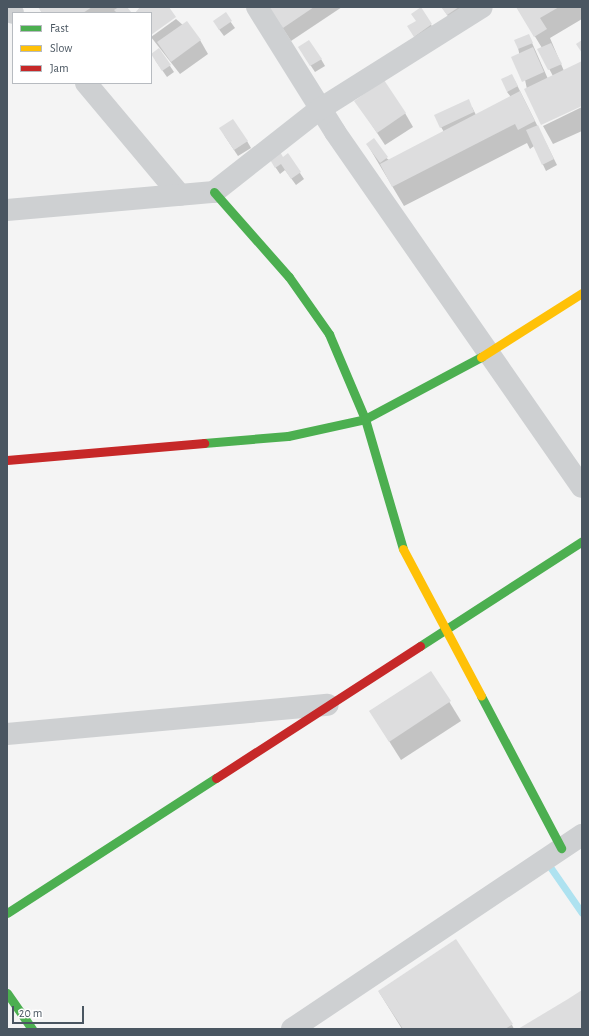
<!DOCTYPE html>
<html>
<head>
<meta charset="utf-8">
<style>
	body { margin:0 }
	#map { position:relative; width:589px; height:1036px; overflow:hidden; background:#f4f4f4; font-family:"Alegreya Sans",sans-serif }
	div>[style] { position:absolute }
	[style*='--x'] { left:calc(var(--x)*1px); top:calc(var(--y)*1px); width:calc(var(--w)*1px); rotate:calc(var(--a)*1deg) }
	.shadow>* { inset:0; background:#0003 }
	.stream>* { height:7px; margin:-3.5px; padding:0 3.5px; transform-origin:3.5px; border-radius:3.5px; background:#aee2f0 }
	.building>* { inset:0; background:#ddddde }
	.street>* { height:22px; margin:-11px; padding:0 11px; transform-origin:11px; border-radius:11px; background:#ced0d2 }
	.fast>* { height:9px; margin:-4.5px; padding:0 4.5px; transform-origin:4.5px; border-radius:4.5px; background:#4caf50 }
	.slow>* { height:9px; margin:-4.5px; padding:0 4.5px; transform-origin:4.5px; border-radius:4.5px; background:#ffc107 }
	.jam>* { height:9px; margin:-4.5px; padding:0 4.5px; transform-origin:4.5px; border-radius:4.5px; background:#c62828 }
	span { translate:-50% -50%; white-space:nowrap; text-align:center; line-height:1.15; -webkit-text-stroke:4px #fff; paint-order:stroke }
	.frame { position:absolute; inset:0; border:8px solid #4a5661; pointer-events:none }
	.legend { position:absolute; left:12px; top:12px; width:140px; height:72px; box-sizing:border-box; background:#fff; border:1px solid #b7bbc0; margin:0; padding:5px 7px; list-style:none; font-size:12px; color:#4a5661 }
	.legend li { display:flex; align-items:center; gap:8px; height:20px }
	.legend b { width:20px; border:1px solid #b7bbc0 }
	.scale { position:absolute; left:12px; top:1006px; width:72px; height:18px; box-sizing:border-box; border:2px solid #4a5661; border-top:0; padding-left:5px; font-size:12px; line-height:14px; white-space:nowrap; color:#4a5661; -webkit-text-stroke:3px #fff; paint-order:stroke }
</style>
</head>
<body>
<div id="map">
	<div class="shadow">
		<i style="clip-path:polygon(39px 7px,126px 7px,130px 13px,42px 13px)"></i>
		<i style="clip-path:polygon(269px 7px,342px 7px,291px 41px)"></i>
		<i style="clip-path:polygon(442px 7px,466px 7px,451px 21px)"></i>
		<i style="clip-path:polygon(517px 7px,582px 7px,582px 19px,550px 38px,564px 71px,582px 62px,582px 105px,527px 89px,518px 48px,529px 36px,548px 79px,553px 76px,539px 50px,542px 48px)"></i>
		<i style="clip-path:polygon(421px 9px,435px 31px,419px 43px,412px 33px)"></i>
		<i style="clip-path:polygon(225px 14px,235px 28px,224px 36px,218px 28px)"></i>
		<i style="clip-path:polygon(176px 19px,200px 40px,208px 54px,180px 74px,151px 37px)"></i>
		<i style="clip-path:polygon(303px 54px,321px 59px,325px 66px,315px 72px)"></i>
		<i style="clip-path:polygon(155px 60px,170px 66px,174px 72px,167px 77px)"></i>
		<i style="clip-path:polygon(515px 81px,557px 165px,546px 171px,534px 146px,530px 149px,527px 143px,404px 206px,367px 144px,389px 160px,444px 132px,441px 127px,472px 107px,476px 115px,511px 97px,507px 92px)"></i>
		<i style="clip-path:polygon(356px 101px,405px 113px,413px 127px,385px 145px)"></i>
		<i style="clip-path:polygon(582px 107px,582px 131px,553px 144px,543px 126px)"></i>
		<i style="clip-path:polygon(224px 135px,247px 141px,251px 148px,238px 156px)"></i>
		<i style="clip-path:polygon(288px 155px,304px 179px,296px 185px,285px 170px,280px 174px,274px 165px)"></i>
		<i style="clip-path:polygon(431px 672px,461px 721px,401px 760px,370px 711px)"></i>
		<i style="clip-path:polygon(379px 992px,512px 1025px,514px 1029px,402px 1029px)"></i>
	</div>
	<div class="stream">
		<i style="--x:546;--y:861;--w:63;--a:55.3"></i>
	</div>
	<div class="building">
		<i style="clip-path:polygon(38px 7px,92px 7px,83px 13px,42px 13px)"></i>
		<i style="clip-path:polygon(119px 7px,127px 7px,132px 13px,117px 13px,114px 10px)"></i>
		<i style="clip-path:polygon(140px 7px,169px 7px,176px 17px,151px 35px,151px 13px,135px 13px)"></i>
		<i style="clip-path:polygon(268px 7px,314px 7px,283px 28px)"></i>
		<i style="clip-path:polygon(421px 7px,432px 24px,414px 37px,407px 26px,416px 21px,411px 14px)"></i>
		<i style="clip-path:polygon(441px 7px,459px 7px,447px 15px)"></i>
		<i style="clip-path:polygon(516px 7px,559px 7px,540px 18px,547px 29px,534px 37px)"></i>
		<i style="clip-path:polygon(226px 12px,232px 21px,219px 30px,213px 21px)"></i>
		<i style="clip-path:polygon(187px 21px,201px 40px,171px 62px,157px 42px)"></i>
		<i style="clip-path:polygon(529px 34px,533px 43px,518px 49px,514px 40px)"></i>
		<i style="clip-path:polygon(309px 40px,322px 59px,310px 66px,298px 47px)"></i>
		<i style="clip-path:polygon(582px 40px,582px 53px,576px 44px)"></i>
		<i style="clip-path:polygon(551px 43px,562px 64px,548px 70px,537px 49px)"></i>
		<i style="clip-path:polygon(533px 47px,544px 72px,522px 82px,511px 57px)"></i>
		<i style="clip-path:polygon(159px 48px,171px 65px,162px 71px,151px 54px)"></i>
		<i style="clip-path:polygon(582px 61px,582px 106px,541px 125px,524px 89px)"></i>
		<i style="clip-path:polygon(512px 74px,518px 86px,507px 92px,501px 79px)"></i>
		<i style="clip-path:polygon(384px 80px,406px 113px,377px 133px,354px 101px)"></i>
		<i style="clip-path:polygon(520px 91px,535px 121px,518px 130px,515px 124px,392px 187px,380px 164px)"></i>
		<i style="clip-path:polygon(469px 99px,474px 112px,440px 128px,434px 115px)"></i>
		<i style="clip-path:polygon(233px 119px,248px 141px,234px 150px,219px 128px)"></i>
		<i style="clip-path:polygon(538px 125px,554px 159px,542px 165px,526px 130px)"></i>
		<i style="clip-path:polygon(374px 138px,388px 157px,380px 163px,366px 144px)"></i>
		<i style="clip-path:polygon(279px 150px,283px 157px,288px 153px,301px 172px,291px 179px,281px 164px,275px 168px,269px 158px)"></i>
		<i style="clip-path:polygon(431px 671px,451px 701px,389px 742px,369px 711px)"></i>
		<i style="clip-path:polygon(456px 939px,513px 1024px,505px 1029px,403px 1029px,378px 991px)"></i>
		<i style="clip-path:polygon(582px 990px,582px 1029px,518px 1029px,568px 999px)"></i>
	</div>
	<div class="street">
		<i style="--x:9;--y:7;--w:7;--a:56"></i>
		<i style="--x:257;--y:7;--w:147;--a:58"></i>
		<i style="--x:335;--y:132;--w:432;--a:55.2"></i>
		<i style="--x:86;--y:83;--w:146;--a:50"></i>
		<i style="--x:7;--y:210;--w:208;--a:-5"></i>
		<i style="--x:214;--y:192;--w:135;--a:-38.1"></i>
		<i style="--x:320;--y:109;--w:191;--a:-32.2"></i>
		<i style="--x:7;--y:734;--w:322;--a:-5.2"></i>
		<i style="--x:292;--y:1029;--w:349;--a:-33.8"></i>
	</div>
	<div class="fast">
		<i style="--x:214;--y:192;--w:113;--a:48.6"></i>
		<i style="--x:289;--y:277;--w:70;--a:54.9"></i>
		<i style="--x:329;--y:334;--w:92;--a:67"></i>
		<i style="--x:365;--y:419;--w:135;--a:73.7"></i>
		<i style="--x:204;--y:443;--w:84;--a:-4.8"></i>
		<i style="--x:288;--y:436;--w:79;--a:-12.4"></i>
		<i style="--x:365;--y:419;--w:132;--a:-28.1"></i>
		<i style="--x:420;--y:646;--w:193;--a:-32.9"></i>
		<i style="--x:481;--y:696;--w:172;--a:62.2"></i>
		<i style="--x:7;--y:913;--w:249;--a:-32.9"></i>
		<i style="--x:7;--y:993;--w:44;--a:55.2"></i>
	</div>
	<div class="slow">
		<i style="--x:481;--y:357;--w:120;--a:-32.4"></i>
		<i style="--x:403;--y:549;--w:166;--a:62"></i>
	</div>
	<div class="jam">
		<i style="--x:7;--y:460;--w:198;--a:-4.9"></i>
		<i style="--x:216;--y:778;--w:243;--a:-32.9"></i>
	</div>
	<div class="frame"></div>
	<ul class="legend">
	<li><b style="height:5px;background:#4caf50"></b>Fast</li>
	<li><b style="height:5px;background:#ffc107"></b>Slow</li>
	<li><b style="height:5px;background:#c62828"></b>Jam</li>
	</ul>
	<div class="scale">20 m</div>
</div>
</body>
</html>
